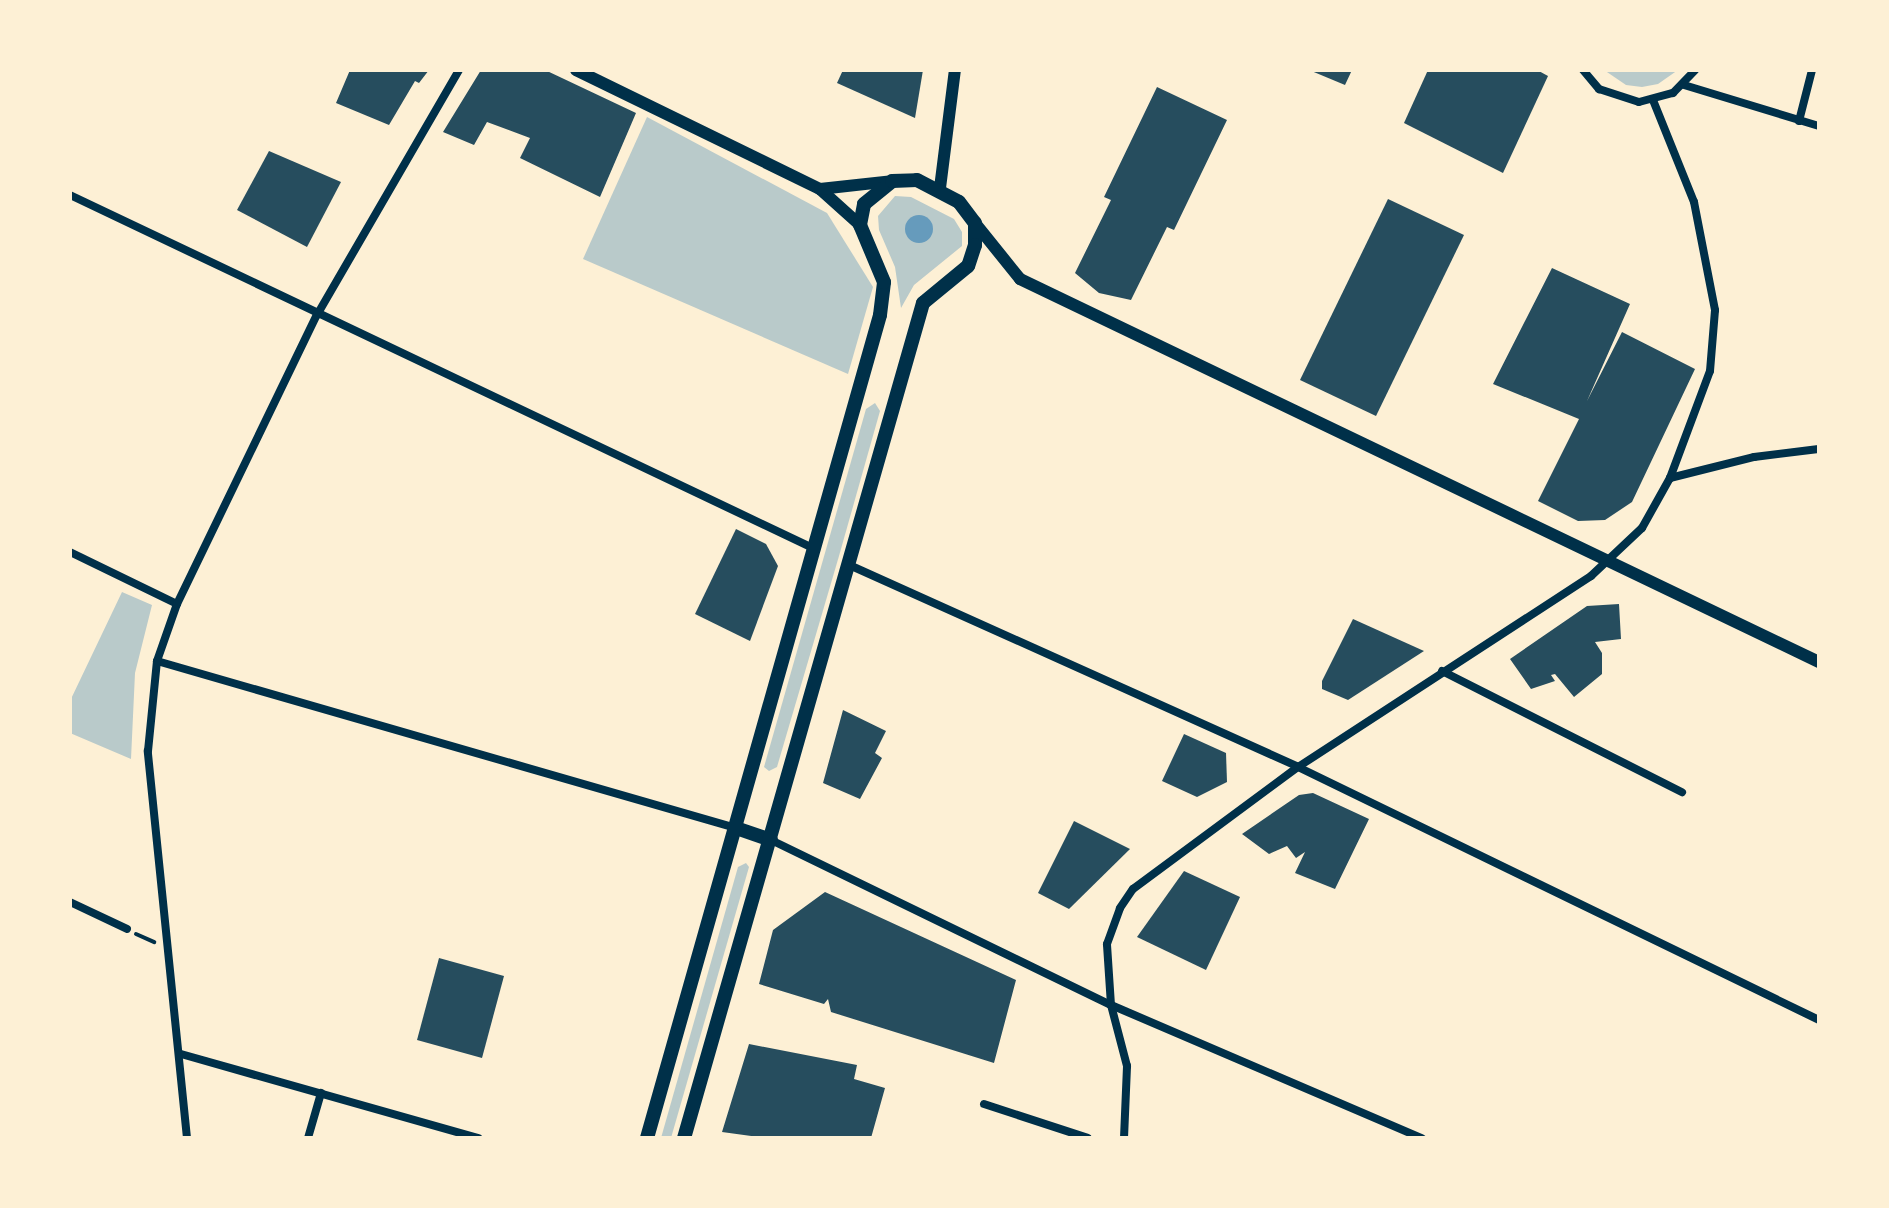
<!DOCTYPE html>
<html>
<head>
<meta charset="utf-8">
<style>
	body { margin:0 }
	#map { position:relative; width:1889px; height:1208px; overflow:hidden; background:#fdf0d5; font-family:"Sofia Sans Condensed",sans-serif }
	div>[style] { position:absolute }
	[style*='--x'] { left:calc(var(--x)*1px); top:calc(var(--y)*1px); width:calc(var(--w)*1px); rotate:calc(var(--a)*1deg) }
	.green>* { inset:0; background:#b9caca }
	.water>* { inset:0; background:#669bbc }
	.round { border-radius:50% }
	.building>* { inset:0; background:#264d5e }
	.path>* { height:4px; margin:-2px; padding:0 2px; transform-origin:2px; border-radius:2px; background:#003049 }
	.minor>* { height:8px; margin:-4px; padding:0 4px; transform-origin:4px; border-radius:4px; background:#003049 }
	.secondary>* { height:12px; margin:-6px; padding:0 6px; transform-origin:6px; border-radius:6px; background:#003049 }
	.primary>* { height:14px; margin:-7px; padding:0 7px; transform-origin:7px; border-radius:7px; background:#003049 }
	span { translate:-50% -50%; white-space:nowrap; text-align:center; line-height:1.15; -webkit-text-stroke:6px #fdf0d5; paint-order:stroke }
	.frame { position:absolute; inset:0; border:72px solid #fdf0d5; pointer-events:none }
</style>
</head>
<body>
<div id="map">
	<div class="green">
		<i style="clip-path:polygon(1604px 70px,1678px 70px,1658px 84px,1642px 87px,1626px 85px)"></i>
		<i style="clip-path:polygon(647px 117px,827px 213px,873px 287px,848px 374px,583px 259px)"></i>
		<i style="clip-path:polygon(895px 196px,911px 197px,954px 219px,962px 232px,962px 246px,914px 285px,901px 308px,895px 267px,879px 230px,878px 216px)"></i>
		<i style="clip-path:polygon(875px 403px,880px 411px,839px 556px,777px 767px,769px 771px,764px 767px,866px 409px)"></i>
		<i style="clip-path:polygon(122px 592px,152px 605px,135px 673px,131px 759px,70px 733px,70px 701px)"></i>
		<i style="clip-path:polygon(746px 863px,749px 867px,671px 1138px,661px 1138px,738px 867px)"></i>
	</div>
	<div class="water">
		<i class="round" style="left:905px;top:215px;width:28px;height:28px"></i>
	</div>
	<div class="building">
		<i style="clip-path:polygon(350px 70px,429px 70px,419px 83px,415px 81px,389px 125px,336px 103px)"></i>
		<i style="clip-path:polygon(481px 70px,545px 70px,636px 113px,600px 197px,520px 158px,530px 138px,487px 122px,474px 145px,443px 132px)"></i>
		<i style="clip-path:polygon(843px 70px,923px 70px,915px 118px,837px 83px)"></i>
		<i style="clip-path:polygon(1309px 70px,1352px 70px,1345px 85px)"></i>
		<i style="clip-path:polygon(1428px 70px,1537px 70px,1548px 76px,1503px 173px,1404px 123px)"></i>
		<i style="clip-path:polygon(1157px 87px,1227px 120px,1174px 230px,1167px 227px,1131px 300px,1099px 293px,1075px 273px,1111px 200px,1104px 197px)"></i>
		<i style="clip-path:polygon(269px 151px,341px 182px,307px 247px,237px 210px)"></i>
		<i style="clip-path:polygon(1388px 199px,1464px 235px,1376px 416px,1300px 380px)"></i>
		<i style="clip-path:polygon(1552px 268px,1630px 304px,1587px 401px,1622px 332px,1695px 369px,1632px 502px,1605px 520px,1578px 521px,1538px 501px,1579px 419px,1493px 384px)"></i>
		<i style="clip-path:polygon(736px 529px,766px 544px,778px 566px,750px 641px,695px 614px)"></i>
		<i style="clip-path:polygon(1619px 604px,1621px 639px,1595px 642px,1602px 653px,1602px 674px,1574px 697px,1555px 674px,1551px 675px,1555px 681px,1531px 689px,1510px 659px,1587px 606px)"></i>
		<i style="clip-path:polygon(1353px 619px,1424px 651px,1348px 700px,1322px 689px,1322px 681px)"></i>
		<i style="clip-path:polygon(843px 710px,886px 731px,875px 753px,882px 758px,860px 799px,823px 783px)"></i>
		<i style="clip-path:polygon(1184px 734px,1226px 753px,1227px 782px,1197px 797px,1162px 781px)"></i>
		<i style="clip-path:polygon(1313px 793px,1369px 819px,1335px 889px,1295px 873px,1305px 852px,1296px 858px,1287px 846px,1269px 854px,1242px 834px,1299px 795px)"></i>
		<i style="clip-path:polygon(1074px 821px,1130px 849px,1069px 909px,1038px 893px)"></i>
		<i style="clip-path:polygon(1184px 871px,1240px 897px,1206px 970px,1137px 937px)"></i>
		<i style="clip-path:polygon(825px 892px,1016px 980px,994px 1063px,831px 1012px,828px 999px,824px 1004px,759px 984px,773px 930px)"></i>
		<i style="clip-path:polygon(439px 958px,504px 976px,482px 1058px,417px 1040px)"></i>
		<i style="clip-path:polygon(749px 1044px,857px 1065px,854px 1079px,885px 1088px,871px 1138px,765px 1138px,722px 1132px)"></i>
	</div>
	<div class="path">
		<i style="--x:136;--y:934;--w:20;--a:24"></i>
	</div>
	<div class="minor">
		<i style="--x:1583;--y:70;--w:25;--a:50"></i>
		<i style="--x:1599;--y:89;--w:42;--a:18"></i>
		<i style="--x:1639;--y:102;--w:35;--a:-15"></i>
		<i style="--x:1673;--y:93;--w:32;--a:-46"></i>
		<i style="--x:1684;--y:85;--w:141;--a:16.9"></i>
		<i style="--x:1799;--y:121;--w:53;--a:-75.7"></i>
		<i style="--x:70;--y:195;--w:825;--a:25.42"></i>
		<i style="--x:1670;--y:478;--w:87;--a:-14"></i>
		<i style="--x:1754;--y:457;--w:65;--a:-7"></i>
		<i style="--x:70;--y:552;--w:119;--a:25.9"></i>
		<i style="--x:847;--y:564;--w:495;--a:24.2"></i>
		<i style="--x:1298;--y:767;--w:579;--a:25.9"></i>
		<i style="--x:157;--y:661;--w:603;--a:16.09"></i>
		<i style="--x:1442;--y:671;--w:269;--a:26.8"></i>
		<i style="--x:771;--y:840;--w:378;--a:25.9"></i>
		<i style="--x:1111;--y:1005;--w:338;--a:23.2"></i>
		<i style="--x:70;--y:902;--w:63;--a:25.3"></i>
		<i style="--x:181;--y:1054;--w:309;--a:15.8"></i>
		<i style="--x:984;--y:1104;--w:109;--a:18.1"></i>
		<i style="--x:187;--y:1138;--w:389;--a:-95.8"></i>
		<i style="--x:148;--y:751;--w:90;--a:-84.3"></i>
		<i style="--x:157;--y:661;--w:60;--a:-70.7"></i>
		<i style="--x:177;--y:604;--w:321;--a:-64.2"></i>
		<i style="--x:317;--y:315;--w:283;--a:-59.9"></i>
		<i style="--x:308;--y:1138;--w:47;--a:-73.9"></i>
		<i style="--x:1124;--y:1138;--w:72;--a:-87.6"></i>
		<i style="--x:1127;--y:1066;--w:63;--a:-104.7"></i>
		<i style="--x:1111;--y:1005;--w:61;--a:-93.8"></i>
		<i style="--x:1107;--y:944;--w:38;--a:-70"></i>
		<i style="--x:1120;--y:908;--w:23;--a:-56"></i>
		<i style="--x:1133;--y:889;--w:205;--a:-36.5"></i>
		<i style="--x:1298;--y:767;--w:350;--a:-33.1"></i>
		<i style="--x:1591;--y:576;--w:70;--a:-43.3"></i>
		<i style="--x:1642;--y:528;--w:57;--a:-60.8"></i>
		<i style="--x:1670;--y:478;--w:114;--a:-69.5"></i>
		<i style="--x:1710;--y:371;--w:61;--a:-85.3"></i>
		<i style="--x:1715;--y:310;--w:110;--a:-101"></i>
		<i style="--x:1694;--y:202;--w:110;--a:-111.9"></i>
	</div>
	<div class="secondary">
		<i style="--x:576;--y:70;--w:271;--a:26"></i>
		<i style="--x:820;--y:189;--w:54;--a:42"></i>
		<i style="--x:940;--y:188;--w:119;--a:-82.8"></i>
		<i style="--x:820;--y:189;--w:72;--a:-6.3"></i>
		<i style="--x:975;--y:223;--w:72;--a:51.2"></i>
		<i style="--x:1020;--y:279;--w:886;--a:25.61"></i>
	</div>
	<div class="primary">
		<i style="--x:736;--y:828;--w:37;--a:19"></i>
		<i style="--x:647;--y:1138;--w:855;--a:-74.19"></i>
		<i style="--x:880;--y:315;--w:33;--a:-83"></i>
		<i style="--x:884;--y:282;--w:62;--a:-112.8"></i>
		<i style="--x:860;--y:225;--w:21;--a:-79"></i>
		<i style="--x:864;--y:204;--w:36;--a:-39"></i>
		<i style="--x:892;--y:181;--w:25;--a:-2"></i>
		<i style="--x:917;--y:180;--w:47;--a:27.6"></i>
		<i style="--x:959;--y:202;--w:26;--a:53"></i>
		<i style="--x:975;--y:223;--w:22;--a:90"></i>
		<i style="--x:975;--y:245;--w:22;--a:108"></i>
		<i style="--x:968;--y:266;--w:58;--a:140.6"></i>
		<i style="--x:923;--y:303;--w:869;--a:105.97"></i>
	</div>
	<div class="frame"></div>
</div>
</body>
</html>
